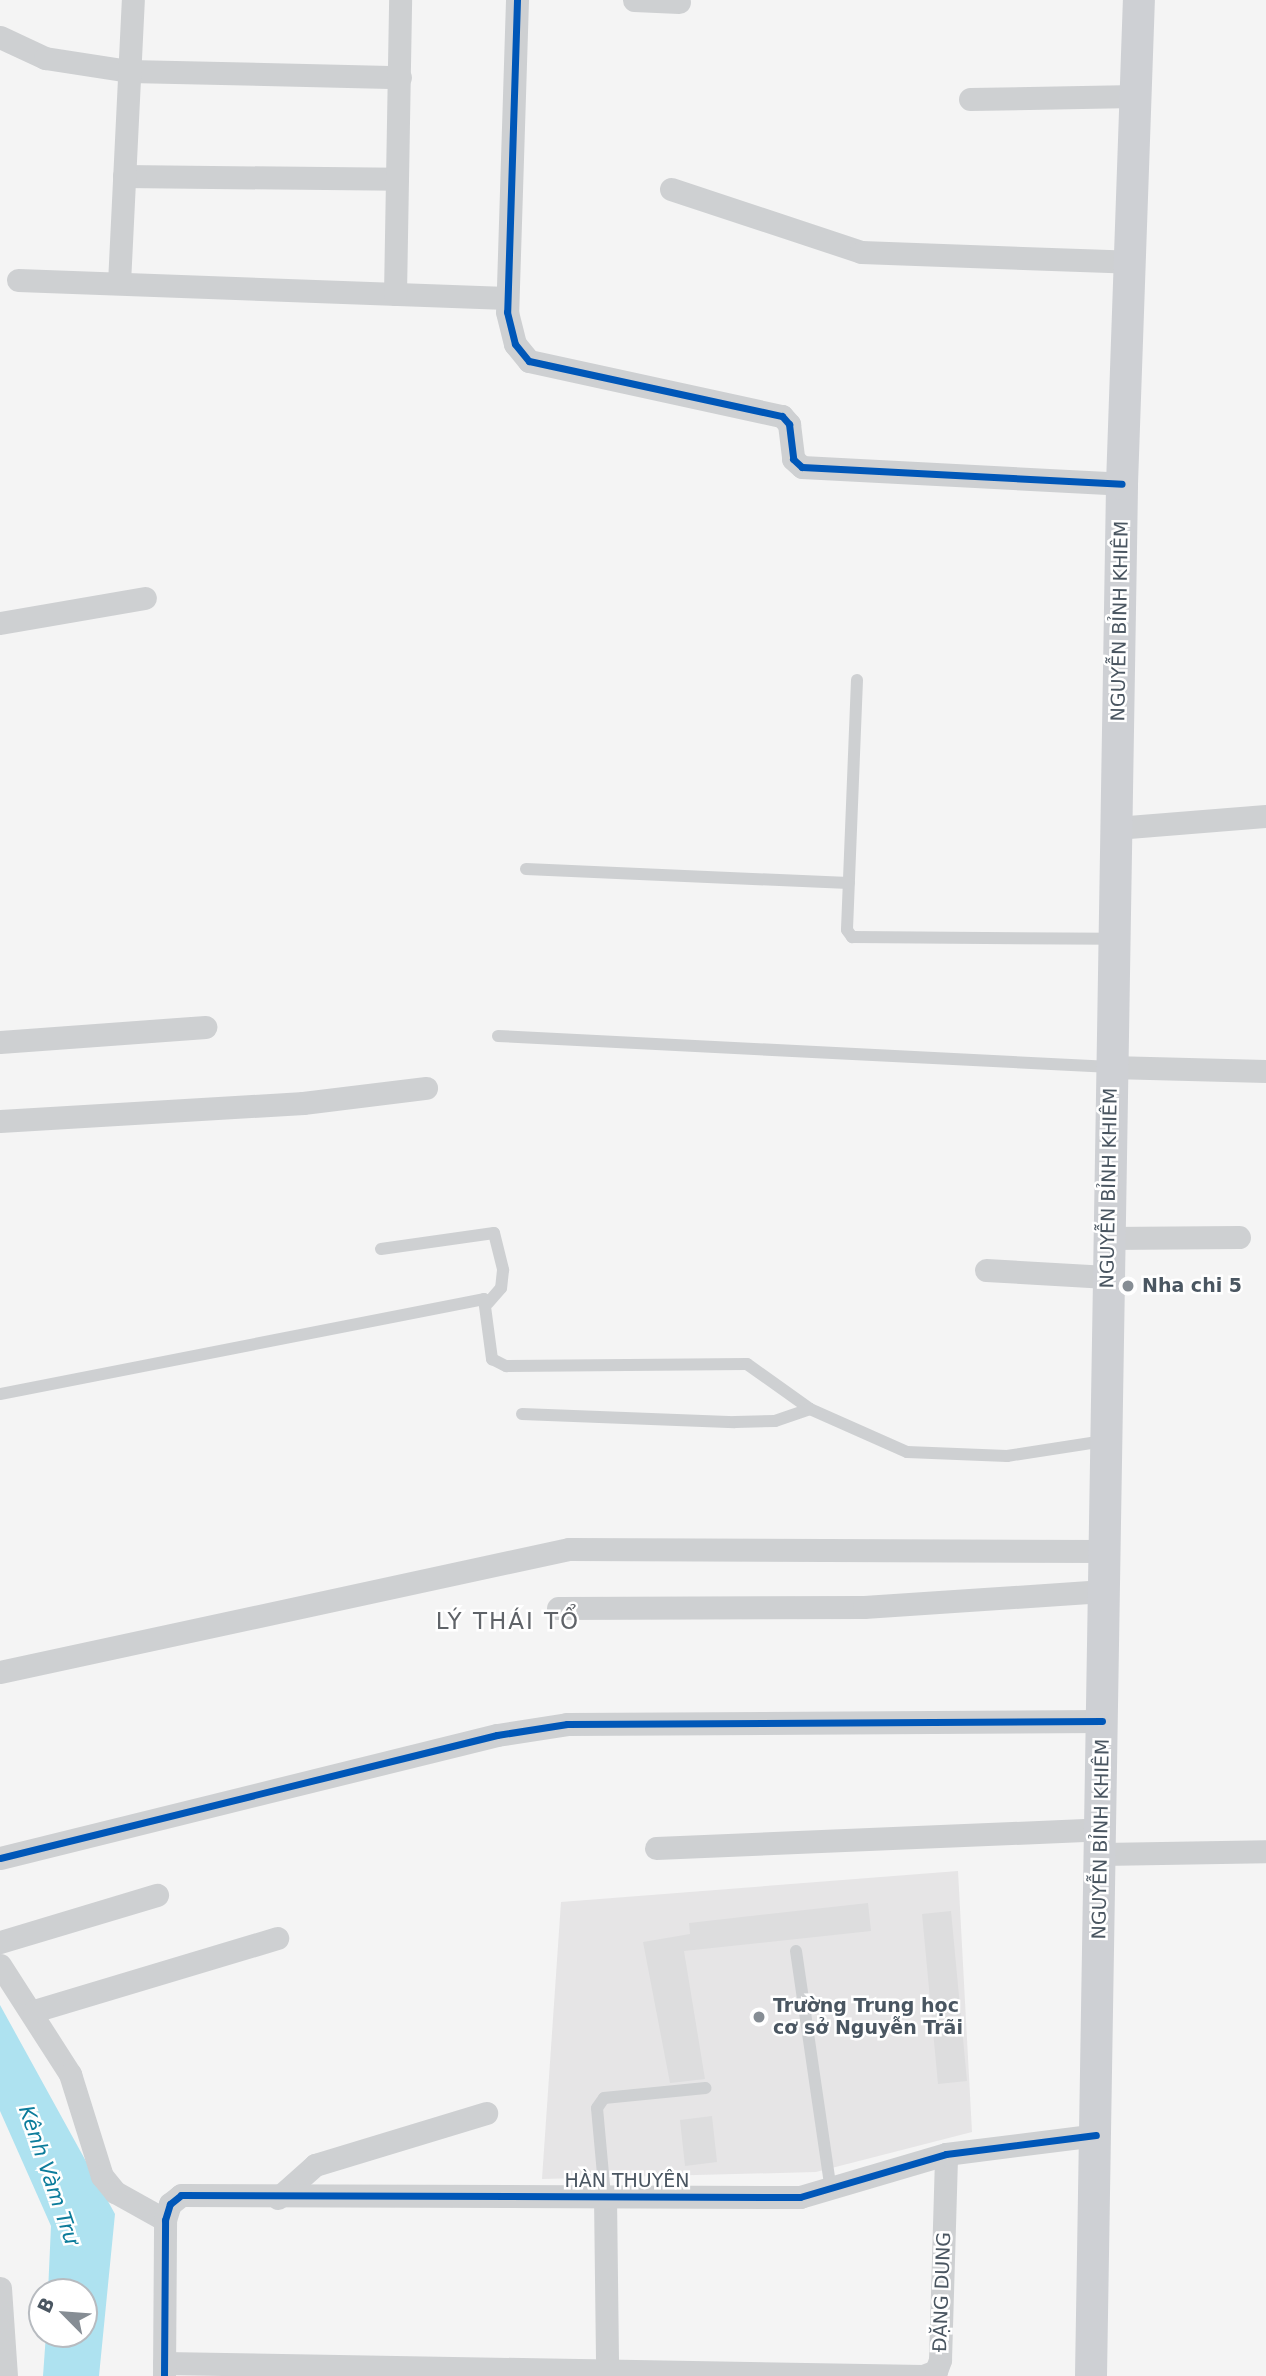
<!DOCTYPE html>
<html>
<head>
<meta charset="utf-8">
<style>
	body { margin:0 }
	#map { position:relative; width:1266px; height:2376px; overflow:hidden; background:#f4f4f4; font-family:"DejaVu Sans",sans-serif }
	div>[style] { position:absolute }
	[style*='--x'] { left:calc(var(--x)*1px); top:calc(var(--y)*1px); width:calc(var(--w)*1px); rotate:calc(var(--a)*1deg) }
	.education>* { inset:0; background:#e6e5e6 }
	.water>* { inset:0; background:#aee2f0 }
	.building>* { inset:0; background:#ddddde }
	.service>* { height:12px; margin:-6px; padding:0 6px; transform-origin:6px; border-radius:6px; background:#ced0d2 }
	.minor>* { height:23px; margin:-11.5px; padding:0 11.5px; transform-origin:11.5px; border-radius:11.5px; background:#ced0d2 }
	.secondary>* { height:32px; margin:-16px; padding:0 16px; transform-origin:16px; border-radius:16px; background:#ced0d4 }
	.cycleway>* { height:7px; margin:-3.5px; padding:0 3.5px; transform-origin:3.5px; border-radius:3.5px; background:#0057b8 }
	.dots>* { width:19px; height:19px; translate:-50% -50%; box-sizing:border-box; border:4px solid #fff; border-radius:50% }
	span { translate:-50% -50%; white-space:nowrap; text-align:center; line-height:1.15; -webkit-text-stroke:5px #fff; paint-order:stroke }
	.street-label { font-size:19px; color:#4a5661 }
	.poi-label { font-size:19px; color:#4a5661; font-weight:700 }
	.left { translate:0 -50%; text-align:left }
	.water-label { font-size:21px; color:#0c7c9b; font-style:italic }
	.quarter-label { font-size:23px; color:#5f6368; letter-spacing:2px }
	.north { position:absolute; left:28px; top:2278px; width:70px; height:70px; box-sizing:border-box; background:#fff; border:2px solid #b7bbc0; border-radius:50%; rotate:295deg; font-size:19px; font-weight:700; line-height:28px; text-align:center; color:#4a5661 }
	.north::after { content:''; display:block; margin:auto; width:24px; height:32px; background:#868d94; clip-path:polygon(50% 0,100% 100%,50% 72%,0 100%) }
</style>
</head>
<body>
<div id="map">
	<div class="education">
		<i style="clip-path:polygon(958px 1871px,972px 2132px,816px 2172px,542px 2179px,561px 1902px)"></i>
	</div>
	<div class="water">
		<i style="clip-path:polygon(0 2005px,115px 2214px,99px 2376px,43px 2376px,46px 2334px,84px 2334px,84px 2292px,48px 2292px,51px 2226px,0 2111px)"></i>
	</div>
	<div class="building">
		<i style="clip-path:polygon(868px 1903px,871px 1931px,684px 1951px,705px 2079px,670px 2083px,643px 1942px,690px 1934px,689px 1923px)"></i>
		<i style="clip-path:polygon(951px 1911px,967px 2081px,938px 2084px,922px 1914px)"></i>
		<i style="clip-path:polygon(712px 2116px,717px 2162px,685px 2166px,680px 2120px)"></i>
	</div>
	<div class="service">
		<i style="--x:857;--y:680;--w:250;--a:92.3"></i>
		<i style="--x:847;--y:930;--w:9;--a:54"></i>
		<i style="--x:852;--y:937;--w:261;--a:0.4"></i>
		<i style="--x:526;--y:869;--w:323;--a:2.5"></i>
		<i style="--x:498;--y:1036;--w:614;--a:2.9"></i>
		<i style="--x:381;--y:1249;--w:114;--a:-8.1"></i>
		<i style="--x:494;--y:1233;--w:38;--a:76"></i>
		<i style="--x:503;--y:1270;--w:18;--a:96"></i>
		<i style="--x:501;--y:1288;--w:20;--a:131"></i>
		<i style="--x:0;--y:1394;--w:493;--a:-11.1"></i>
		<i style="--x:484;--y:1299;--w:61;--a:82.4"></i>
		<i style="--x:492;--y:1359;--w:16;--a:27"></i>
		<i style="--x:506;--y:1366;--w:241;--a:-0.5"></i>
		<i style="--x:747;--y:1364;--w:77;--a:35.5"></i>
		<i style="--x:810;--y:1409;--w:106;--a:23.9"></i>
		<i style="--x:907;--y:1452;--w:100;--a:2.3"></i>
		<i style="--x:1007;--y:1456;--w:98;--a:-8.8"></i>
		<i style="--x:522;--y:1414;--w:213;--a:2.2"></i>
		<i style="--x:735;--y:1422;--w:40;--a:-1.4"></i>
		<i style="--x:775;--y:1421;--w:37;--a:-19"></i>
		<i style="--x:796;--y:1951;--w:243;--a:81.7"></i>
		<i style="--x:605;--y:2196;--w:88;--a:-95.2"></i>
		<i style="--x:597;--y:2108;--w:12;--a:-55"></i>
		<i style="--x:604;--y:2098;--w:102;--a:-5.6"></i>
	</div>
	<div class="minor">
		<i style="--x:517;--y:0;--w:312;--a:91.8"></i>
		<i style="--x:507;--y:312;--w:33;--a:76"></i>
		<i style="--x:515;--y:344;--w:22;--a:51"></i>
		<i style="--x:529;--y:361;--w:259;--a:12.3"></i>
		<i style="--x:782;--y:416;--w:11;--a:49"></i>
		<i style="--x:789;--y:424;--w:35;--a:83"></i>
		<i style="--x:793;--y:459;--w:12;--a:42"></i>
		<i style="--x:802;--y:467;--w:320;--a:3"></i>
		<i style="--x:634;--y:0;--w:45;--a:2.5"></i>
		<i style="--x:0;--y:37;--w:50;--a:25"></i>
		<i style="--x:45;--y:58;--w:85;--a:8.8"></i>
		<i style="--x:129;--y:71;--w:271;--a:1.3"></i>
		<i style="--x:970;--y:99;--w:165;--a:-1"></i>
		<i style="--x:124;--y:176;--w:273;--a:0.6"></i>
		<i style="--x:671;--y:189;--w:200;--a:18.3"></i>
		<i style="--x:861;--y:252;--w:269;--a:2.1"></i>
		<i style="--x:18;--y:280;--w:489;--a:2.1"></i>
		<i style="--x:119;--y:283;--w:283;--a:-87.2"></i>
		<i style="--x:395;--y:294;--w:294;--a:-89"></i>
		<i style="--x:0;--y:623;--w:147;--a:-9.8"></i>
		<i style="--x:1116;--y:828;--w:150;--a:-4.6"></i>
		<i style="--x:0;--y:1042;--w:206;--a:-4.2"></i>
		<i style="--x:1111;--y:1067;--w:155;--a:1.5"></i>
		<i style="--x:0;--y:1121;--w:304;--a:-3.4"></i>
		<i style="--x:303;--y:1103;--w:124;--a:-7"></i>
		<i style="--x:1108;--y:1238;--w:131;--a:-0.4"></i>
		<i style="--x:986;--y:1270;--w:121;--a:3.3"></i>
		<i style="--x:558;--y:1608;--w:306;--a:-0.2"></i>
		<i style="--x:864;--y:1607;--w:240;--a:-3.8"></i>
		<i style="--x:0;--y:1672;--w:582;--a:-12.2"></i>
		<i style="--x:569;--y:1549;--w:534;--a:0.21"></i>
		<i style="--x:656;--y:1848;--w:446;--a:-2.4"></i>
		<i style="--x:1102;--y:1854;--w:164;--a:-1"></i>
		<i style="--x:0;--y:1858;--w:512;--a:-13.9"></i>
		<i style="--x:497;--y:1735;--w:71;--a:-8.9"></i>
		<i style="--x:567;--y:1724;--w:535;--a:-0.32"></i>
		<i style="--x:0;--y:1942;--w:164;--a:-16.7"></i>
		<i style="--x:0;--y:1965;--w:130;--a:57.3"></i>
		<i style="--x:70;--y:2074;--w:107;--a:72.6"></i>
		<i style="--x:102;--y:2176;--w:21;--a:51"></i>
		<i style="--x:115;--y:2192;--w:57;--a:29.2"></i>
		<i style="--x:34;--y:2011;--w:254;--a:-16.7"></i>
		<i style="--x:605;--y:2196;--w:175;--a:89.3"></i>
		<i style="--x:278;--y:2198;--w:50;--a:-41.7"></i>
		<i style="--x:315;--y:2165;--w:179;--a:-16.9"></i>
		<i style="--x:0;--y:2288;--w:88;--a:86.1"></i>
		<i style="--x:164;--y:2363;--w:759;--a:0.98"></i>
		<i style="--x:923;--y:2376;--w:14;--a:-21"></i>
		<i style="--x:936;--y:2371;--w:12;--a:-70"></i>
		<i style="--x:940;--y:2360;--w:206;--a:-88.3"></i>
		<i style="--x:164;--y:2376;--w:156;--a:-89.6"></i>
		<i style="--x:165;--y:2220;--w:17;--a:-73"></i>
		<i style="--x:170;--y:2204;--w:14;--a:-39"></i>
		<i style="--x:181;--y:2195;--w:619;--a:0.19"></i>
		<i style="--x:800;--y:2197;--w:152;--a:-16.4"></i>
		<i style="--x:946;--y:2154;--w:151;--a:-7.2"></i>
	</div>
	<div class="secondary">
		<i style="--x:1091;--y:2376;--w:1892;--a:-89.06"></i>
		<i style="--x:1122;--y:484;--w:484;--a:-88"></i>
	</div>
	<div class="cycleway">
		<i style="--x:517;--y:0;--w:312;--a:91.8"></i>
		<i style="--x:507;--y:312;--w:33;--a:76"></i>
		<i style="--x:515;--y:344;--w:22;--a:51"></i>
		<i style="--x:529;--y:361;--w:259;--a:12.3"></i>
		<i style="--x:782;--y:416;--w:11;--a:49"></i>
		<i style="--x:789;--y:424;--w:35;--a:83"></i>
		<i style="--x:793;--y:459;--w:12;--a:42"></i>
		<i style="--x:802;--y:467;--w:320;--a:3"></i>
		<i style="--x:0;--y:1858;--w:512;--a:-13.9"></i>
		<i style="--x:497;--y:1735;--w:71;--a:-8.9"></i>
		<i style="--x:567;--y:1724;--w:535;--a:-0.32"></i>
		<i style="--x:164;--y:2376;--w:156;--a:-89.6"></i>
		<i style="--x:165;--y:2220;--w:17;--a:-73"></i>
		<i style="--x:170;--y:2204;--w:14;--a:-39"></i>
		<i style="--x:181;--y:2195;--w:619;--a:0.19"></i>
		<i style="--x:800;--y:2197;--w:152;--a:-16.4"></i>
		<i style="--x:946;--y:2154;--w:151;--a:-7.2"></i>
	</div>
	<div class="dots">
		<i style="left:1128px;top:1286px;background:#868d94"></i>
		<i style="left:759px;top:2017px;background:#868d94"></i>
	</div>
	<div class="street-label">
		<span style="left:1120px;top:621px;rotate:-89deg">NGUYỄN BỈNH KHIÊM</span>
		<span style="left:1109px;top:1188px;rotate:-89deg">NGUYỄN BỈNH KHIÊM</span>
		<span style="left:1101px;top:1839px;rotate:-89deg">NGUYỄN BỈNH KHIÊM</span>
		<span style="left:627px;top:2181px">HÀN THUYÊN</span>
		<span style="left:942px;top:2292px;rotate:-88deg">ĐẶNG DUNG</span>
	</div>
	<div class="poi-label">
		<span class="left" style="left:1142px;top:1286px">Nha chi 5</span>
		<span class="left" style="left:773px;top:2017px">Trường Trung học<br>cơ sở Nguyễn Trãi</span>
	</div>
	<div class="water-label">
		<span style="left:49px;top:2175px;rotate:71deg">Kênh Vàm Trư</span>
	</div>
	<div class="quarter-label">
		<span style="left:508px;top:1621px">LÝ THÁI TỔ</span>
	</div>
	<div class="north">B</div>
</div>
</body>
</html>
